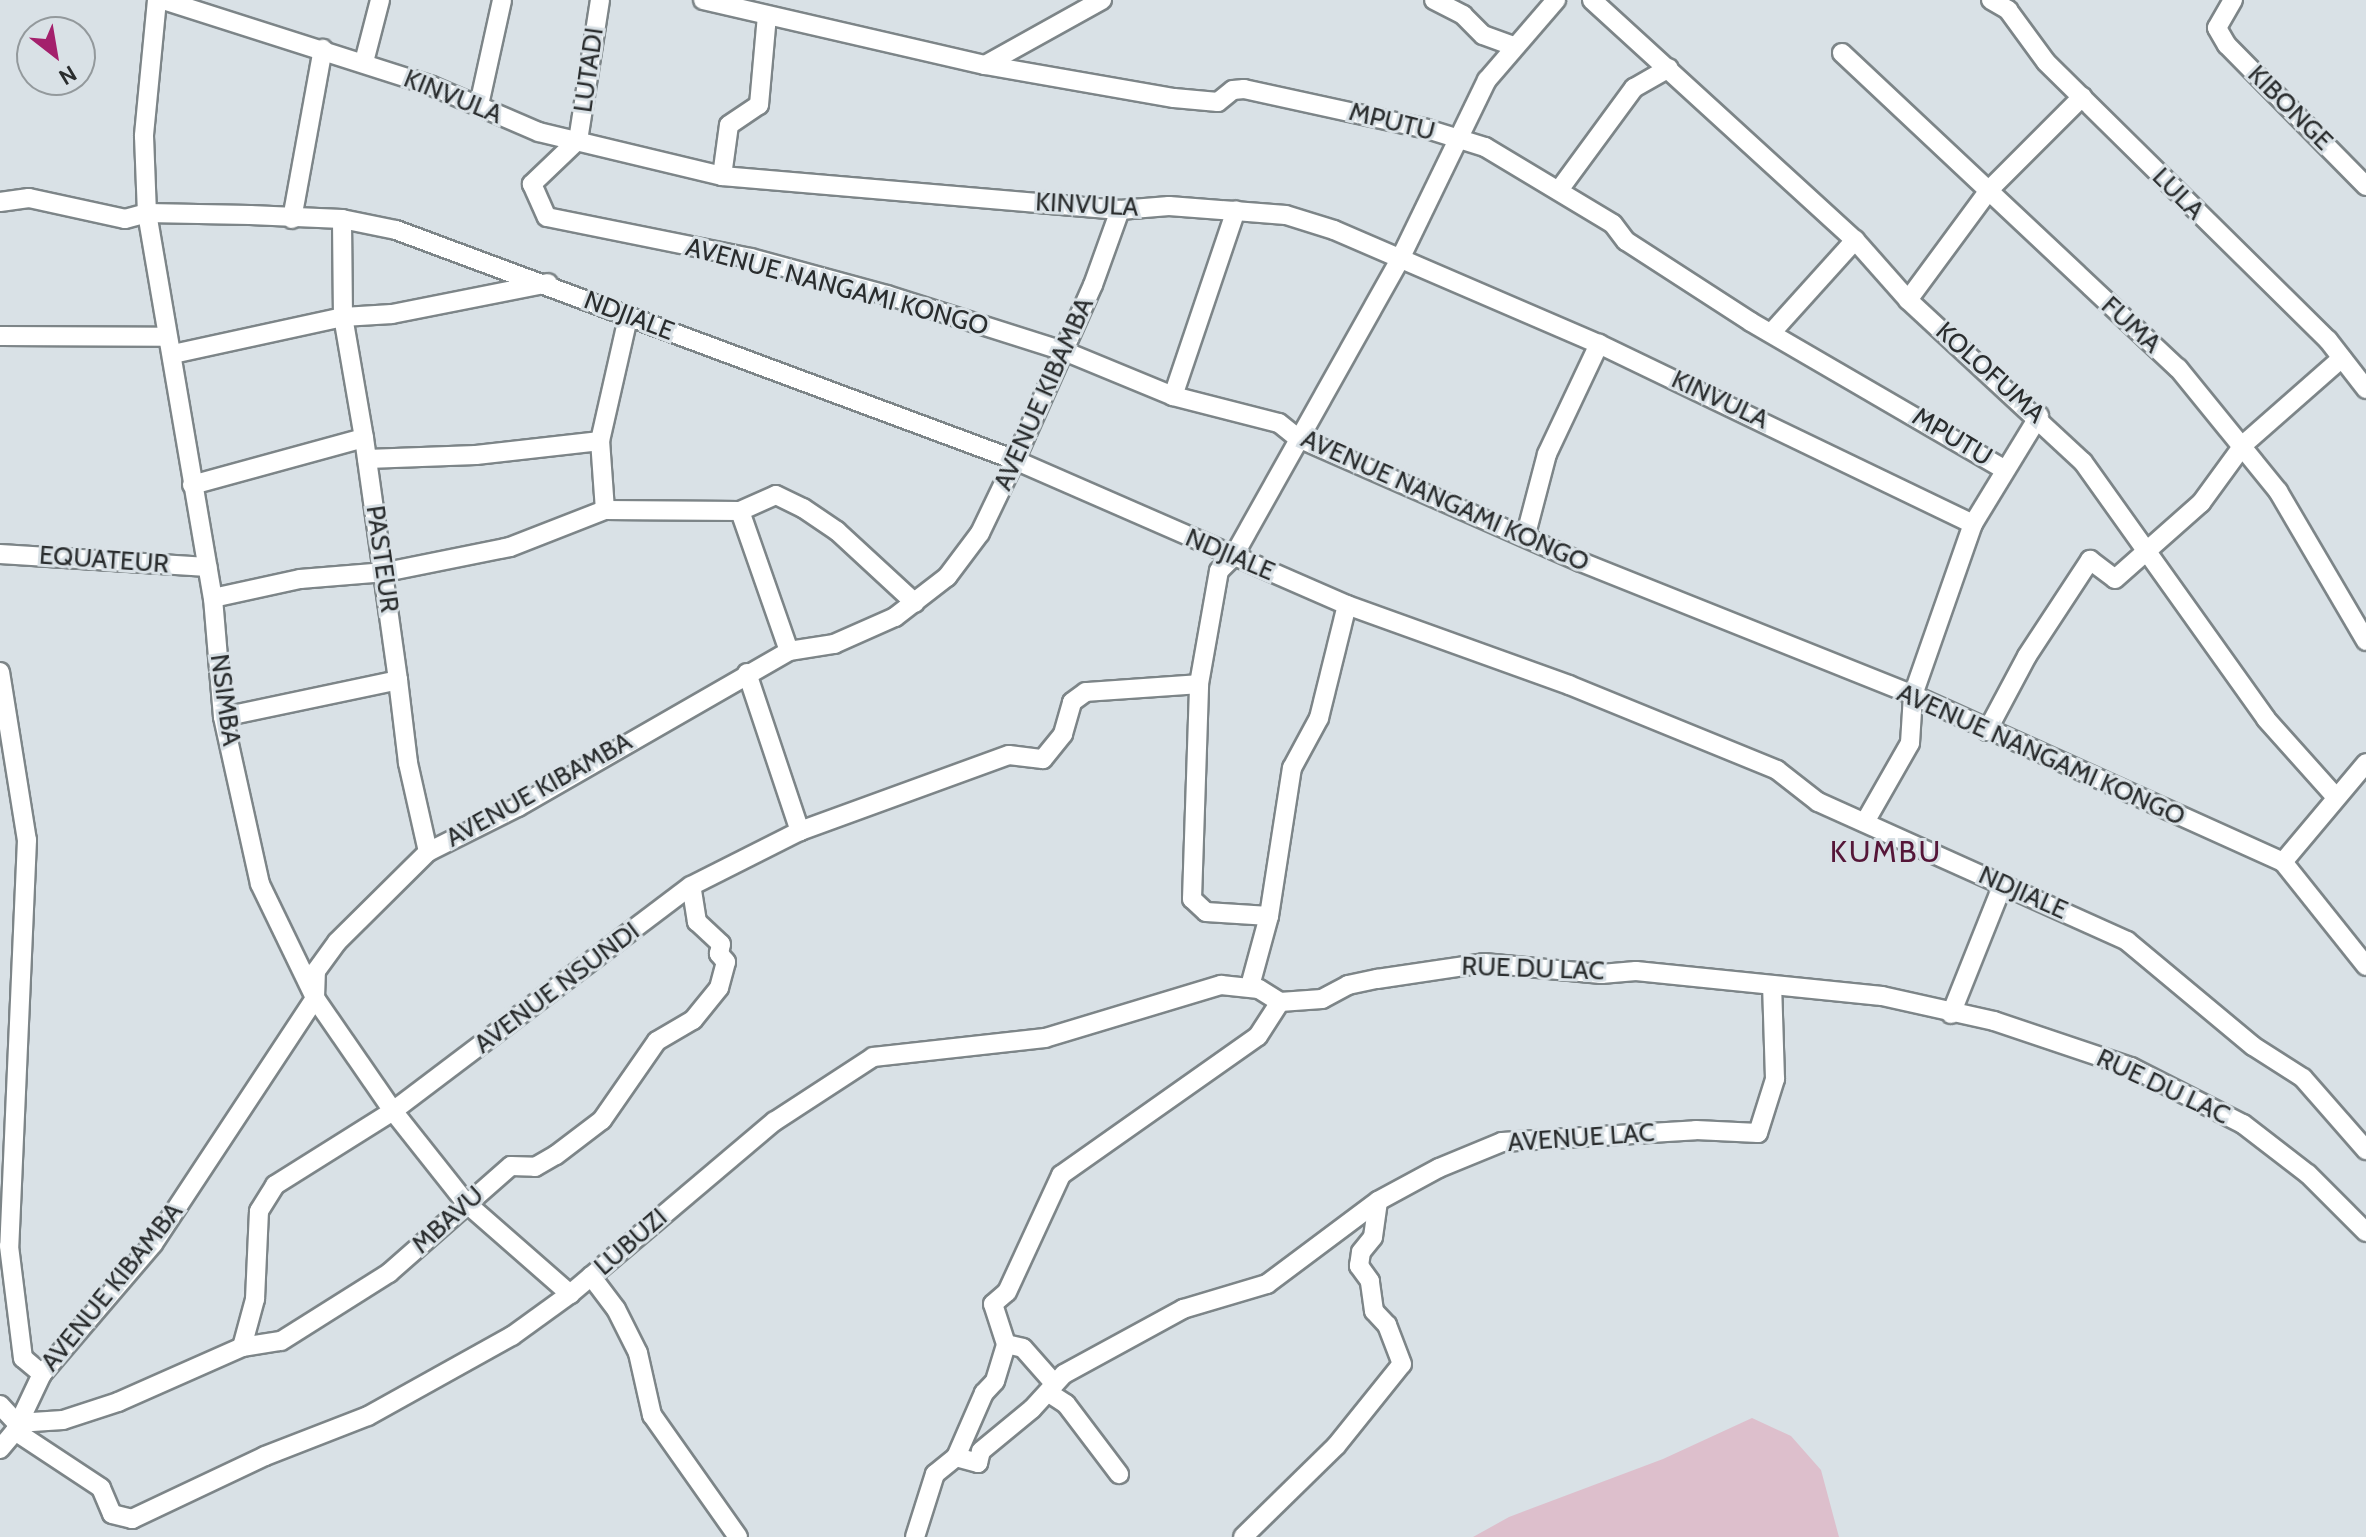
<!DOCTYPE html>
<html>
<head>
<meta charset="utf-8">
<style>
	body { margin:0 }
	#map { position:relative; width:2366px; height:1537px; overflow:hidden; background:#d9e1e6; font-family:Cabin,sans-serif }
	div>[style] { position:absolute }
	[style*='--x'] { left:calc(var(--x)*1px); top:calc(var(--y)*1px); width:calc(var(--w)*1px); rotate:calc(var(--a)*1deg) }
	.green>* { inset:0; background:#ddbfcc }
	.roads { filter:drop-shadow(2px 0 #7d8588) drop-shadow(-2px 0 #7d8588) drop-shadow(0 2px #7d8588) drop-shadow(0 -2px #7d8588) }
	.minor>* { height:18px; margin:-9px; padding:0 9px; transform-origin:9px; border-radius:9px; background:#fff }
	span { translate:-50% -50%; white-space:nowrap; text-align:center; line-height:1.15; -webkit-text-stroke:6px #d9e1e6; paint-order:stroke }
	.street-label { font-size:26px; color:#2a2d2e }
	.quarter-label { font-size:30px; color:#551638; letter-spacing:2px }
	.north { position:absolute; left:16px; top:16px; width:80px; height:80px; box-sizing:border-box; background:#d9e1e6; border:2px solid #93999c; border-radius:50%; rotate:149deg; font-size:22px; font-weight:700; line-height:32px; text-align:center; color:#2a2d2e }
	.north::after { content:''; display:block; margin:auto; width:28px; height:36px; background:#a4206c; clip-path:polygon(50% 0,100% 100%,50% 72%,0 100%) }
</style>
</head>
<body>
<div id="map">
	<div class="green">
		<i style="clip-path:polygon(1752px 1418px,1791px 1436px,1821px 1470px,1839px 1537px,1473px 1537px,1509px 1517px,1663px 1459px)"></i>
	</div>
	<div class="roads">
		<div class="minor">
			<i style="--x:157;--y:0;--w:137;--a:95.5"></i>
			<i style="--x:144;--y:136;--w:77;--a:87.8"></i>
			<i style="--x:147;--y:213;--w:391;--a:80.3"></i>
			<i style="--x:213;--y:598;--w:119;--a:85.2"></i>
			<i style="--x:223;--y:717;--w:171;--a:77.5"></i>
			<i style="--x:260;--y:884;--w:127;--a:64.2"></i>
			<i style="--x:315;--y:998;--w:137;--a:55.4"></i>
			<i style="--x:393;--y:1111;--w:116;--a:51.6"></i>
			<i style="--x:465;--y:1202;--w:140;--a:41.2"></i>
			<i style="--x:163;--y:0;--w:282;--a:17.7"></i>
			<i style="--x:432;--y:86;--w:116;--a:23.3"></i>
			<i style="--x:539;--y:132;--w:188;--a:13.5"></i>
			<i style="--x:722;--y:176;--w:399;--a:4.9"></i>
			<i style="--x:1120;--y:210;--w:49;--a:-4.7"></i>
			<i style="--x:1169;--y:206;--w:117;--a:4.4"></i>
			<i style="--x:1286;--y:215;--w:50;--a:17.4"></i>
			<i style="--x:1334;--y:230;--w:288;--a:23.3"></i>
			<i style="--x:1599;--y:344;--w:415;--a:25.7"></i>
			<i style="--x:600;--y:0;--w:142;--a:98.9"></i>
			<i style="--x:578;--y:140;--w:64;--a:136.3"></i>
			<i style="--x:532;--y:184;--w:36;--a:66"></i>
			<i style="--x:547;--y:217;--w:208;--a:11.4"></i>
			<i style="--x:751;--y:258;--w:141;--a:15.2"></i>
			<i style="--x:887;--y:295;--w:186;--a:17.6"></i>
			<i style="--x:1064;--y:351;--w:118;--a:22.4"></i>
			<i style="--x:1173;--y:396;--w:109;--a:14.3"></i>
			<i style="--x:1279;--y:423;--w:22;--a:39"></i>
			<i style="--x:1296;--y:437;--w:311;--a:23.7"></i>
			<i style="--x:1581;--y:562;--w:358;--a:21.8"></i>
			<i style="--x:1913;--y:695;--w:406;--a:24.3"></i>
			<i style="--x:2283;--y:862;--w:133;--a:51.4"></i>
			<i style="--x:703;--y:0;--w:289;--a:13"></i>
			<i style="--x:985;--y:65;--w:192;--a:9.9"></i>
			<i style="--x:1174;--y:98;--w:44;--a:5.2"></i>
			<i style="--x:1218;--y:102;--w:19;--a:-39"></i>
			<i style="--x:1233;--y:90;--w:11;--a:-5"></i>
			<i style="--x:1244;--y:89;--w:187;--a:12.3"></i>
			<i style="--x:1427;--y:129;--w:61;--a:17.2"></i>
			<i style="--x:1485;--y:147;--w:149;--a:31"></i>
			<i style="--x:1613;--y:224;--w:21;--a:53"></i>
			<i style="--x:1626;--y:241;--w:149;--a:32.9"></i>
			<i style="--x:1751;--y:322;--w:290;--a:30.2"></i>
			<i style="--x:1434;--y:0;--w:33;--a:27"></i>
			<i style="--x:1463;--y:15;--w:28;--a:45"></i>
			<i style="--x:1483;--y:35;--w:33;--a:20"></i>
			<i style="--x:1592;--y:0;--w:356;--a:42.4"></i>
			<i style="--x:1855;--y:240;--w:80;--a:48.5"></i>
			<i style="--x:1908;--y:300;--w:238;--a:42.8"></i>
			<i style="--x:2083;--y:462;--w:315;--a:54.5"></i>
			<i style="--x:2266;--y:719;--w:102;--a:48.2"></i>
			<i style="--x:1991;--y:0;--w:20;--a:30"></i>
			<i style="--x:2008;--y:10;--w:64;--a:53.8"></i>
			<i style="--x:2046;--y:62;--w:396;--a:44.6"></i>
			<i style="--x:2328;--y:340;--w:62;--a:52.2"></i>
			<i style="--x:2233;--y:0;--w:32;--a:120"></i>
			<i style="--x:2217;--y:28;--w:20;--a:60"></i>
			<i style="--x:2227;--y:45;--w:198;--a:45.4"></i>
			<i style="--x:1842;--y:53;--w:461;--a:43.2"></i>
			<i style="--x:2178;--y:368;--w:159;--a:50.9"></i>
			<i style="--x:2278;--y:491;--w:174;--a:59.6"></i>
			<i style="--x:364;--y:62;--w:64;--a:-75.5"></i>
			<i style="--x:985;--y:65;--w:134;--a:-29.1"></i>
			<i style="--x:479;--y:105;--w:107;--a:-77.6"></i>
			<i style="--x:722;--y:176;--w:51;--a:-82.2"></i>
			<i style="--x:729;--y:125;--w:36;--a:-34"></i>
			<i style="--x:759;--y:105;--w:89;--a:-84.9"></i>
			<i style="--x:1559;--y:190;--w:127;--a:-53.7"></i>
			<i style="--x:1634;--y:88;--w:40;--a:-29.7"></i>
			<i style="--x:0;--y:202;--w:29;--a:-8"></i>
			<i style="--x:29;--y:198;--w:98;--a:12.3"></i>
			<i style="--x:125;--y:219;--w:23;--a:-15"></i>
			<i style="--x:147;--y:213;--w:103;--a:1.1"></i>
			<i style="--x:250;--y:215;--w:92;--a:2.5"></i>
			<i style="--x:342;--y:219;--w:55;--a:11.5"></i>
			<i style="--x:396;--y:230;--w:660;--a:20.38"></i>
			<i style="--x:1015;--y:460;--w:362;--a:23.6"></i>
			<i style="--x:1347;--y:605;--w:236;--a:19.8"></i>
			<i style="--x:1569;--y:685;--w:225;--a:22.2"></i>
			<i style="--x:1777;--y:770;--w:52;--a:38"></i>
			<i style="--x:1818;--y:802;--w:339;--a:24.2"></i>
			<i style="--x:2127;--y:941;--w:164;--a:39.8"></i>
			<i style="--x:2253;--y:1046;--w:59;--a:32.6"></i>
			<i style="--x:2303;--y:1078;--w:96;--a:48.8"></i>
			<i style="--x:292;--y:219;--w:173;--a:-79.7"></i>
			<i style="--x:1908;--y:300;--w:137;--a:-53.6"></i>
			<i style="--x:1989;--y:190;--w:132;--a:-45"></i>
			<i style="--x:1772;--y:332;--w:124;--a:-47.9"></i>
			<i style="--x:0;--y:336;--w:167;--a:0.3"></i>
			<i style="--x:173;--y:354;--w:174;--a:-12.3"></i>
			<i style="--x:343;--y:317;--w:49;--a:-3.5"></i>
			<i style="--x:392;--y:314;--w:159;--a:-11.2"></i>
			<i style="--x:1173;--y:396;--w:196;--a:-71.3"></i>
			<i style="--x:364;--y:438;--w:244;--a:82"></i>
			<i style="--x:367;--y:459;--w:109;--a:-2.1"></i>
			<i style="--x:476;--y:455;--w:125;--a:-6.4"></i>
			<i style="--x:192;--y:485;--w:178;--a:-15.3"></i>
			<i style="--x:364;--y:438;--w:123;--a:-99.8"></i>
			<i style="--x:343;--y:317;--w:98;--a:-90.6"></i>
			<i style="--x:605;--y:510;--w:69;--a:-94.1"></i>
			<i style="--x:600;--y:441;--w:126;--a:-77.2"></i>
			<i style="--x:740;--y:511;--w:39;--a:-24"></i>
			<i style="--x:776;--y:495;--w:30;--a:26"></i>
			<i style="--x:803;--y:508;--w:41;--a:34.1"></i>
			<i style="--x:837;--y:531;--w:106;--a:42.7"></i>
			<i style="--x:1526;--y:534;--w:83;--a:-75.3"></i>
			<i style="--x:1547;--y:454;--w:122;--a:-64.7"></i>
			<i style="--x:0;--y:554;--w:208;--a:3.6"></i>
			<i style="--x:213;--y:598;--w:89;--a:-12.3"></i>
			<i style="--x:300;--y:579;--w:86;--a:-4.7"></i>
			<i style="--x:386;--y:572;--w:126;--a:-11.4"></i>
			<i style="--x:510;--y:547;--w:102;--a:-21.3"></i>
			<i style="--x:605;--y:510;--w:135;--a:0.4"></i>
			<i style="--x:740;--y:511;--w:148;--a:70.7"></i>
			<i style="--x:0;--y:672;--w:170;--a:80.9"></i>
			<i style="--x:27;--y:840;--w:406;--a:92.5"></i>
			<i style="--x:9;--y:1246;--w:113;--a:82.9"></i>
			<i style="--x:23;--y:1358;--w:25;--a:40"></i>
			<i style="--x:747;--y:673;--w:167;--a:71.5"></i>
			<i style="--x:223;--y:717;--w:179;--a:-11.9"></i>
			<i style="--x:398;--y:680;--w:84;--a:83.1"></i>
			<i style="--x:408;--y:763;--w:91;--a:77.3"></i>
			<i style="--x:1987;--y:731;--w:85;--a:-61.9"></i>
			<i style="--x:2027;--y:656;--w:115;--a:-56.7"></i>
			<i style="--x:2090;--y:560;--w:31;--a:37"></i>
			<i style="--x:2115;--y:579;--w:115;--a:-41.5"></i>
			<i style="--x:2201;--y:503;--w:73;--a:-53.9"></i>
			<i style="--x:2244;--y:444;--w:130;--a:-41.3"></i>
			<i style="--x:1865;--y:822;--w:91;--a:-60.3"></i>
			<i style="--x:1910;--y:743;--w:48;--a:-86.4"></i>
			<i style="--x:1913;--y:695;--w:181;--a:-70.7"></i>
			<i style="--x:1973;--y:524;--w:127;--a:-58.6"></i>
			<i style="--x:2283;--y:862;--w:129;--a:-50"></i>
			<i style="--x:1269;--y:916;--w:63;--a:-176.4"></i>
			<i style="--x:1206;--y:912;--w:19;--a:-137"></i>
			<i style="--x:1192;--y:899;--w:215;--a:-88.1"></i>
			<i style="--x:1199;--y:684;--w:115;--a:-80"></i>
			<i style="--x:1219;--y:571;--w:20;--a:-45"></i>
			<i style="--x:1233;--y:557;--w:342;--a:-60.7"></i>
			<i style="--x:1400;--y:259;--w:199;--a:-64.1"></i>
			<i style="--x:1487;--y:80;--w:106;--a:-49.2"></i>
			<i style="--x:1250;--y:986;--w:73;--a:-74.8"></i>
			<i style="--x:1269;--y:916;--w:150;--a:-81.2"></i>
			<i style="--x:1292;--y:768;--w:57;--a:-61.6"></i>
			<i style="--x:1319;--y:718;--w:116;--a:-76.1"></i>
			<i style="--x:1951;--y:1014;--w:140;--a:-68.2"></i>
			<i style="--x:591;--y:1276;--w:41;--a:52.9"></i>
			<i style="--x:616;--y:1309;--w:49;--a:63.4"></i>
			<i style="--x:638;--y:1353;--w:64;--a:77.3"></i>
			<i style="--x:652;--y:1415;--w:149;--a:54.8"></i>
			<i style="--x:1006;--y:1344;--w:17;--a:13"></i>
			<i style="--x:1023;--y:1348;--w:45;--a:48.6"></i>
			<i style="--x:242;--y:1347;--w:50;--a:-74.8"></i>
			<i style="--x:255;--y:1299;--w:88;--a:-87.4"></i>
			<i style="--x:259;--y:1211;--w:31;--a:-58"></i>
			<i style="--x:275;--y:1185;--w:139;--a:-32.1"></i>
			<i style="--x:393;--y:1111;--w:373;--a:-37.1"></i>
			<i style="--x:691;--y:886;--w:122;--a:-26.8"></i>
			<i style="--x:800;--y:831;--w:222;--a:-20"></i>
			<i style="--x:1009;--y:755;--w:34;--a:7"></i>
			<i style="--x:1043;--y:759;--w:32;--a:-51"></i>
			<i style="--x:1063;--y:734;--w:33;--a:-74"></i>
			<i style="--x:1072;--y:702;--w:17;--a:-36"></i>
			<i style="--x:1086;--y:692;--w:113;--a:-4"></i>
			<i style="--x:1049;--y:1393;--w:20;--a:33"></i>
			<i style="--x:1066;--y:1404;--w:88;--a:52.9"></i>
			<i style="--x:0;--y:1405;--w:25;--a:47"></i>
			<i style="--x:17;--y:1423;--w:46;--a:-3.7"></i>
			<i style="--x:63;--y:1420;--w:58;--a:-18.1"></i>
			<i style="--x:118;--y:1402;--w:136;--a:-23.9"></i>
			<i style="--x:242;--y:1347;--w:39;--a:-9"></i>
			<i style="--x:281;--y:1341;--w:128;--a:-32.2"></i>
			<i style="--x:389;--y:1273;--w:162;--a:-41.3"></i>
			<i style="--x:511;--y:1166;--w:24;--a:2"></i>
			<i style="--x:535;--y:1167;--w:24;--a:-30"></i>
			<i style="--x:556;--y:1155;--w:58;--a:-37.3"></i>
			<i style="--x:602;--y:1120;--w:96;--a:-55.2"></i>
			<i style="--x:657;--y:1041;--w:42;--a:-30.3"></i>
			<i style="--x:693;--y:1020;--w:41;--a:-50.9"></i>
			<i style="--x:719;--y:988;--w:27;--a:-75"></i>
			<i style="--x:726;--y:962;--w:11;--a:-131"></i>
			<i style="--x:719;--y:954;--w:10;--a:-79"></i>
			<i style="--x:721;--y:944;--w:33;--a:-137"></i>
			<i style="--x:697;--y:922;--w:36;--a:-99"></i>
			<i style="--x:15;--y:1431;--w:103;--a:33.5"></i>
			<i style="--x:101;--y:1488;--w:28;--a:67"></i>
			<i style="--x:112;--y:1514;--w:21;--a:14"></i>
			<i style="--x:132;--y:1519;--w:147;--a:-25.3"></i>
			<i style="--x:265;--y:1456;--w:110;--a:-21.2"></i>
			<i style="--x:368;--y:1416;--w:165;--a:-29.1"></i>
			<i style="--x:512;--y:1336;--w:72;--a:-35.9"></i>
			<i style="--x:570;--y:1294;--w:268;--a:-40.2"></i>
			<i style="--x:775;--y:1121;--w:117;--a:-33.1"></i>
			<i style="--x:873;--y:1057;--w:173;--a:-6.3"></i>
			<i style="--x:1045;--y:1038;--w:184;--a:-16.8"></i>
			<i style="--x:1221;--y:985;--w:38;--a:6"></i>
			<i style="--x:1259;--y:989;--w:25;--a:32"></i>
			<i style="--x:0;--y:1449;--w:23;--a:-50"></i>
			<i style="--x:15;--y:1431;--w:63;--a:-64.7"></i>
			<i style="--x:42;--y:1374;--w:171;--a:-49.5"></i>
			<i style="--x:153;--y:1244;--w:295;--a:-56.6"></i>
			<i style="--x:315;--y:998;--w:27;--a:-88"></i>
			<i style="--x:316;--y:971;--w:36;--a:-54"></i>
			<i style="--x:337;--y:942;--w:128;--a:-44.7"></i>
			<i style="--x:428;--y:852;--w:101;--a:-26.6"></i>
			<i style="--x:518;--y:807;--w:313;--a:-29.9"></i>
			<i style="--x:789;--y:651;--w:46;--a:-8.8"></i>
			<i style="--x:834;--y:644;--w:67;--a:-23.9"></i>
			<i style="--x:895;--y:617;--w:66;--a:-37.6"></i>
			<i style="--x:947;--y:577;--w:55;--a:-53.1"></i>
			<i style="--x:980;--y:533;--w:81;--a:-64.4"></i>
			<i style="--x:1015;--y:460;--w:192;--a:-66"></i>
			<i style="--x:1093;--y:285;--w:80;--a:-70.2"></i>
			<i style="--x:956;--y:1457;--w:23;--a:15"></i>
			<i style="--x:978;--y:1463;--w:12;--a:-76"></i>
			<i style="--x:981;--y:1451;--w:66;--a:-39.5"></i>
			<i style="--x:1032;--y:1409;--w:47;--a:-47.6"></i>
			<i style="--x:1064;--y:1374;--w:136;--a:-28.6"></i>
			<i style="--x:1183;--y:1309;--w:88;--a:-16.6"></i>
			<i style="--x:1267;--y:1284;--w:139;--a:-36.8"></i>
			<i style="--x:915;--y:1537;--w:66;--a:-72.4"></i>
			<i style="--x:935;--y:1474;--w:27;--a:-39"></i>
			<i style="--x:956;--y:1457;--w:70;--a:-66.4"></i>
			<i style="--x:984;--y:1393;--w:16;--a:-47"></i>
			<i style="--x:995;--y:1381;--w:39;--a:-73"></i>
			<i style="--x:1006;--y:1344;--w:42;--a:-108"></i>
			<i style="--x:993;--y:1304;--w:18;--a:-41"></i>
			<i style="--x:1007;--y:1292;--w:129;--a:-65.2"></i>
			<i style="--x:1061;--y:1175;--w:241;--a:-35.2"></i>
			<i style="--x:1258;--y:1036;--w:40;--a:-57.1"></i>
			<i style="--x:1280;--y:1002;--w:42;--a:-4.1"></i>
			<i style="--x:1322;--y:999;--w:30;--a:-28"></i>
			<i style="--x:1348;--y:985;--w:30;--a:-12"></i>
			<i style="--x:1377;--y:979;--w:108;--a:-8.5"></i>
			<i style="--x:1484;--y:963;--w:118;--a:5.4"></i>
			<i style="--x:1601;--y:974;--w:35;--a:-5"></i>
			<i style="--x:1636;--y:971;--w:247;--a:5.8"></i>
			<i style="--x:1882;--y:996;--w:115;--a:12.6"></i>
			<i style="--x:1994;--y:1021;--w:145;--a:18.6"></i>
			<i style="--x:2131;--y:1067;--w:126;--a:27"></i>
			<i style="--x:2243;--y:1124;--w:82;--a:37.6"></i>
			<i style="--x:2308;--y:1174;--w:82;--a:45"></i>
			<i style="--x:1243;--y:1537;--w:130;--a:-44.4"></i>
			<i style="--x:1336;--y:1446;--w:105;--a:-51.2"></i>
			<i style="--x:1402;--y:1364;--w:42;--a:-111"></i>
			<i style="--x:1387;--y:1325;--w:19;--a:-133"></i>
			<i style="--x:1374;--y:1311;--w:30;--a:-98"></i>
			<i style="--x:1370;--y:1281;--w:19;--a:-126"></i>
			<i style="--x:1359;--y:1266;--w:14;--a:-82"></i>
			<i style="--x:1361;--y:1252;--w:19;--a:-51"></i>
			<i style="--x:1373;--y:1237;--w:36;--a:-82"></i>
			<i style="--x:1378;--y:1201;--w:69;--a:-28.4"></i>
			<i style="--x:1439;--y:1168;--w:68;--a:-22.4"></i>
			<i style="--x:1502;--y:1142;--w:194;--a:-3.5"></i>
			<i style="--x:1696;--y:1130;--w:62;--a:2.8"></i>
			<i style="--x:1758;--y:1133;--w:57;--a:-72.5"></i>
			<i style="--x:1775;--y:1079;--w:93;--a:-91.8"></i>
		</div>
	</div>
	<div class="street-label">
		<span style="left:589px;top:70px;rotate:-82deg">LUTADI</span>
		<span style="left:453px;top:97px;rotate:22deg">KINVULA</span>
		<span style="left:2290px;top:108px;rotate:45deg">KIBONGE</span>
		<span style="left:1392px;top:122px;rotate:14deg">MPUTU</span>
		<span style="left:2178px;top:194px;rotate:45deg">LULA</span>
		<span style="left:1087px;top:205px;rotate:3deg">KINVULA</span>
		<span style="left:837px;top:287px;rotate:15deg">AVENUE NANGAMI KONGO</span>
		<span style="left:629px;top:316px;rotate:21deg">NDJIALE</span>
		<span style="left:2131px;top:325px;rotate:42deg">FUMA</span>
		<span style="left:1990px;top:373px;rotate:42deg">KOLOFUMA</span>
		<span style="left:1044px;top:394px;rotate:-66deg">AVENUE KIBAMBA</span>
		<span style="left:1720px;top:400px;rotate:25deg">KINVULA</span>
		<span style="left:1952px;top:437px;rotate:31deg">MPUTU</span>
		<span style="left:1445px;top:501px;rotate:24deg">AVENUE NANGAMI KONGO</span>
		<span style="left:1230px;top:555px;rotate:23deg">NDJIALE</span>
		<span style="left:382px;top:559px;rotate:82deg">PASTEUR</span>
		<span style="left:104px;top:560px;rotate:4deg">EQUATEUR</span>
		<span style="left:225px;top:700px;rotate:82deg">NSIMBA</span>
		<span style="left:2041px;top:755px;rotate:24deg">AVENUE NANGAMI KONGO</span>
		<span style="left:539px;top:790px;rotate:-29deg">AVENUE KIBAMBA</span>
		<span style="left:2023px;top:893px;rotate:24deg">NDJIALE</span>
		<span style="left:1533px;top:969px;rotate:2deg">RUE DU LAC</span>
		<span style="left:557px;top:988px;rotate:-37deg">AVENUE NSUNDI</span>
		<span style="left:2163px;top:1087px;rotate:25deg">RUE DU LAC</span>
		<span style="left:1581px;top:1138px;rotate:-4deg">AVENUE LAC</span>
		<span style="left:448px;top:1220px;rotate:-42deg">MBAVU</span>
		<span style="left:631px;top:1242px;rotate:-41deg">LUBUZI</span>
		<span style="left:112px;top:1287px;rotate:-51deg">AVENUE KIBAMBA</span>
	</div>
	<div class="quarter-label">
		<span style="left:1886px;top:852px">KUMBU</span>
	</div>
	<div class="north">N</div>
</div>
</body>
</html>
